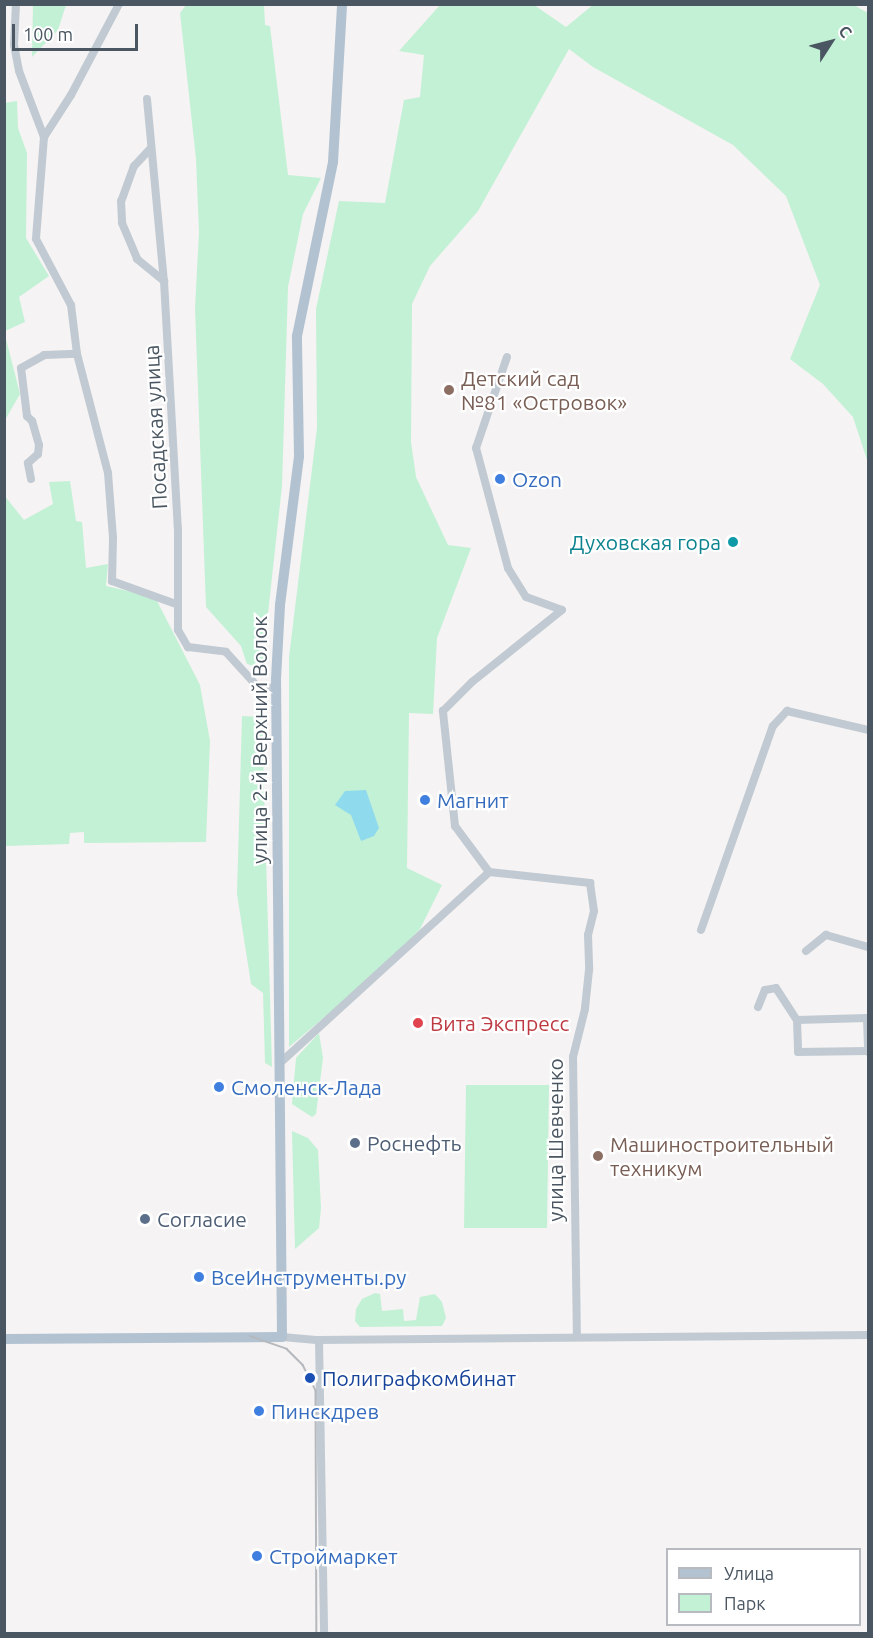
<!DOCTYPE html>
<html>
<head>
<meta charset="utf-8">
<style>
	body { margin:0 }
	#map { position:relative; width:873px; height:1638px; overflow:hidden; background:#f5f3f3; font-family:Ubuntu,sans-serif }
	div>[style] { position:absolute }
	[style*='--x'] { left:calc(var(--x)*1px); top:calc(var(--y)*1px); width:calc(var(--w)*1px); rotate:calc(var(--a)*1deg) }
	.green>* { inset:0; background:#c3f1d5 }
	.water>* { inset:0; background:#90daee }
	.minor>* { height:8px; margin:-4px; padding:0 4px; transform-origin:4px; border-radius:4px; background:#c1cad2 }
	.major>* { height:10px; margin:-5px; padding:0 5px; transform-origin:5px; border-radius:5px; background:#b3c2d1 }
	.tram>* { height:1.5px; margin:-0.75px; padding:0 0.75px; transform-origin:0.75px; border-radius:0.75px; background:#b5b8bd }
	.dots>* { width:16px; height:16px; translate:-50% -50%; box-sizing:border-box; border:3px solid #fff; border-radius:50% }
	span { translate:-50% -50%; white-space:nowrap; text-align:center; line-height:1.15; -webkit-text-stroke:4.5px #fff; paint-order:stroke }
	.education-label { font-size:21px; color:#785e54 }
	.left { translate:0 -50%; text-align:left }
	.street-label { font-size:21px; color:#4a5661 }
	.shop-label { font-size:21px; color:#366cbe }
	.culture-label { font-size:21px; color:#0d838f }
	.right { translate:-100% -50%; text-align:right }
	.health-label { font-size:21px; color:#be3a42 }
	.service-label { font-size:21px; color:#4e5e75 }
	.transit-label { font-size:21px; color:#164399 }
	.frame { position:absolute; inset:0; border:6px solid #4a5661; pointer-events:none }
	.legend { position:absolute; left:666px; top:1548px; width:195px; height:78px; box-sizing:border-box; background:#fff; border:2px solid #b7bbc0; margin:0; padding:8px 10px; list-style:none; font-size:18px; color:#4a5661 }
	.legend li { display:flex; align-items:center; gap:12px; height:30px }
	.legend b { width:30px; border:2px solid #b7bbc0 }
	.north { position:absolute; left:801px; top:12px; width:60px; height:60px; -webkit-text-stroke:4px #fff; paint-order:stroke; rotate:54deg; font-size:16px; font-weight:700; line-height:24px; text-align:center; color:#4a5661 }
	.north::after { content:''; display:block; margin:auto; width:21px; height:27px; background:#4a5661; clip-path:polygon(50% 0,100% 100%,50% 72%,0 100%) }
	.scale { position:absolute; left:12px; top:24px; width:126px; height:27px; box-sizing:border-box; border:3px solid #4a5661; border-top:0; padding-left:8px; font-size:18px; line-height:21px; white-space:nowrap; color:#4a5661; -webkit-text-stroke:4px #fff; paint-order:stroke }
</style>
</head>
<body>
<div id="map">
	<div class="green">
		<i style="clip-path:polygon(594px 4px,852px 4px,868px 13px,868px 463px,853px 417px,823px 384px,790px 359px,820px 285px,786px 196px,733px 145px,593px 67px,569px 49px,478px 211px,430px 266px,412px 304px,411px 442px,416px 477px,448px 545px,471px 548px,437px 638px,433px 714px,409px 713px,407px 868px,442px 885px,420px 929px,384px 967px,289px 1047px,289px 657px,317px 428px,316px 309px,339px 201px,385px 203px,404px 100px,420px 97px,424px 55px,399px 51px,440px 5px,534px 5px,566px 27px)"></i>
		<i style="clip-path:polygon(33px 5px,66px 5px,58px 30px,32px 57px)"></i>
		<i style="clip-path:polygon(186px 5px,264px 5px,265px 25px,270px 26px,288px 175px,321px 178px,303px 214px,288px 287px,282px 486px,262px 668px,247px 664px,241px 646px,206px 607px,195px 308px,199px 232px,196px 159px,180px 13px)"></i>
		<i style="clip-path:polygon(17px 101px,18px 128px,27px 153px,26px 238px,49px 276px,19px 297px,25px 322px,5px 331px,5px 103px)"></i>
		<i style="clip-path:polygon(5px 335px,20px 394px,5px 420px,4px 420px)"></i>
		<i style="clip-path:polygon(70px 481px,76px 521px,82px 522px,86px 568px,108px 564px,106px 586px,155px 597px,200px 685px,210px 741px,206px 842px,84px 843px,84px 832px,70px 833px,69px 844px,5px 846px,4px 495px,24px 520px,53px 504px,49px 482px)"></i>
		<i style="clip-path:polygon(242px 716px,262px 717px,272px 1067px,265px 1063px,263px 993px,251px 984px,237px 894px)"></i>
		<i style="clip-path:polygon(319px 1033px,323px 1058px,316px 1114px,312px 1117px,292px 1104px,296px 1058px)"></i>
		<i style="clip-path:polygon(466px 1085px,549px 1085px,547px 1228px,464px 1228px)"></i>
		<i style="clip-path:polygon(292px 1131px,308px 1138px,318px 1150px,321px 1208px,319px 1228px,295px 1249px)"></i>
		<i style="clip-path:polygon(375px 1293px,380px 1294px,382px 1311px,403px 1309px,404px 1321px,416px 1320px,420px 1297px,435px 1294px,442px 1302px,446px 1318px,442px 1326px,360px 1327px,355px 1321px,356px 1309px,362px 1299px)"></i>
	</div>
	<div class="water">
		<i style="clip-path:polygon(366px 790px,379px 828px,374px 836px,361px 841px,351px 815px,335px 805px,345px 791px)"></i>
	</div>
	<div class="minor">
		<i style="--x:16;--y:4;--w:41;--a:92.8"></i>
		<i style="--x:14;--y:45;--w:26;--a:79"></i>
		<i style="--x:19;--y:71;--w:71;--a:69.3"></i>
		<i style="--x:119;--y:4;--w:103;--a:117.8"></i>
		<i style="--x:71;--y:95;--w:50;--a:122.7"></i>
		<i style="--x:44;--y:137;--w:102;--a:94.5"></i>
		<i style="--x:36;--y:239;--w:75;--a:62.1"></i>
		<i style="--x:71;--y:305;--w:49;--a:83"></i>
		<i style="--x:77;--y:354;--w:123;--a:75.4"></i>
		<i style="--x:108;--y:473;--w:65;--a:85.6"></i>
		<i style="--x:113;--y:538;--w:43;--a:91.3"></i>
		<i style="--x:112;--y:581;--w:68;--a:19.8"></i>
		<i style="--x:147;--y:99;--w:183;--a:84.7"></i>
		<i style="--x:164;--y:281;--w:248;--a:86.8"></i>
		<i style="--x:178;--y:529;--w:101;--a:90"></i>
		<i style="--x:178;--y:630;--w:20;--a:60"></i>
		<i style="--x:188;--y:647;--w:38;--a:7"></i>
		<i style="--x:226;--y:652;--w:47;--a:47.6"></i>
		<i style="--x:258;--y:687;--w:18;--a:3"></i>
		<i style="--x:151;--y:148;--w:25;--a:133"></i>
		<i style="--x:134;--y:166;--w:37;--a:110"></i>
		<i style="--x:121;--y:201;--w:22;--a:87"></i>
		<i style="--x:122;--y:223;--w:39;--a:67"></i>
		<i style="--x:137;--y:259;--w:35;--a:39"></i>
		<i style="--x:31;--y:479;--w:16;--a:-101"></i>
		<i style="--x:28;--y:463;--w:13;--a:-42"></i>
		<i style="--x:38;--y:454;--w:9;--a:-84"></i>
		<i style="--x:39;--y:445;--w:25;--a:-106"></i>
		<i style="--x:32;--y:421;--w:7;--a:-135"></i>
		<i style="--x:27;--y:416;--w:48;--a:-97.1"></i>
		<i style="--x:21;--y:368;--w:26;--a:-29"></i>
		<i style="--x:44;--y:355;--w:33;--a:-2"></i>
		<i style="--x:489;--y:872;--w:57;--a:-126.5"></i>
		<i style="--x:455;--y:826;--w:116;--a:-96"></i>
		<i style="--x:443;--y:711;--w:41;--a:-45"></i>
		<i style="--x:472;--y:682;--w:115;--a:-38.7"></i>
		<i style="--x:562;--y:610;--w:38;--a:-160"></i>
		<i style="--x:526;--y:597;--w:34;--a:-122"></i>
		<i style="--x:508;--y:568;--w:124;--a:-104.9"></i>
		<i style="--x:476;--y:448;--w:96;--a:-71.2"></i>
		<i style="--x:701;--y:930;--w:216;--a:-70.6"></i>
		<i style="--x:773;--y:726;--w:21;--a:-47"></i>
		<i style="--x:787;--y:711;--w:83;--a:13.2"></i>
		<i style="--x:806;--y:951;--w:26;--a:-39"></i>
		<i style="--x:826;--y:935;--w:44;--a:15.9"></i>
		<i style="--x:758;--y:1007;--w:18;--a:-68"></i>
		<i style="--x:765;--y:990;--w:11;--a:-10"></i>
		<i style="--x:776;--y:988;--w:38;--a:57"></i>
		<i style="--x:797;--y:1020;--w:70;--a:-1.6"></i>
		<i style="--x:867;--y:1018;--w:34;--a:88"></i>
		<i style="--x:797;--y:1020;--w:32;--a:88"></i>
		<i style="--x:798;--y:1052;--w:69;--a:-0.8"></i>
		<i style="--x:280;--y:1063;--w:283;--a:-42.4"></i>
		<i style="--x:489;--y:872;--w:102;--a:6.2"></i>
		<i style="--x:590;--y:883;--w:28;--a:82"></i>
		<i style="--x:594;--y:911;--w:25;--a:104"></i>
		<i style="--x:588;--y:935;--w:35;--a:88"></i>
		<i style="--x:589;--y:970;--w:39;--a:96"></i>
		<i style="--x:585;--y:1009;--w:49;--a:104"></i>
		<i style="--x:573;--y:1057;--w:279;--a:89.2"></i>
		<i style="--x:282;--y:1337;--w:37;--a:5"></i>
		<i style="--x:319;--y:1340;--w:549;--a:-0.52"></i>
		<i style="--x:319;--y:1340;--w:294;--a:89"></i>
	</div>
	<div class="major">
		<i style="--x:4;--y:1339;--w:278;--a:-0.4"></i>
		<i style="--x:282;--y:1337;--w:658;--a:-90.52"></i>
		<i style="--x:276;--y:679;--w:74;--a:-86.9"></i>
		<i style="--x:280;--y:605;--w:150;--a:-82.7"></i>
		<i style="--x:299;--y:456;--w:120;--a:-91"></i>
		<i style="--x:297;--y:336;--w:178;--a:-78.3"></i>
		<i style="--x:333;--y:162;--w:158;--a:-86.7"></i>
	</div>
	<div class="tram">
		<i style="--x:250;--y:1336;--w:39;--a:19"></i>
		<i style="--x:287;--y:1349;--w:23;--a:45"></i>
		<i style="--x:303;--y:1365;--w:29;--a:63"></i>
		<i style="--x:316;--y:1391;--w:243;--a:89.8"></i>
	</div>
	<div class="dots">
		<i style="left:449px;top:390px;background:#8d6e63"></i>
		<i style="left:500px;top:479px;background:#3f7fe0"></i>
		<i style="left:733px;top:542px;background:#0f9aa8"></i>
		<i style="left:425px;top:800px;background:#3f7fe0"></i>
		<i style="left:418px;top:1023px;background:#e0444e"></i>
		<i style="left:219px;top:1087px;background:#3f7fe0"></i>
		<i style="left:355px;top:1143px;background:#5c6f8a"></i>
		<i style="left:598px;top:1156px;background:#8d6e63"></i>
		<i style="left:145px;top:1219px;background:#5c6f8a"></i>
		<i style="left:199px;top:1277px;background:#3f7fe0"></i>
		<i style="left:310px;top:1378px;background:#1a4fb4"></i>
		<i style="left:259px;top:1411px;background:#3f7fe0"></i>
		<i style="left:257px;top:1556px;background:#3f7fe0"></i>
	</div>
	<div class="education-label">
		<span class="left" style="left:461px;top:390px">Детский сад<br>№81 «Островок»</span>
		<span class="left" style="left:610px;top:1156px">Машиностроительный<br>техникум</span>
	</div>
	<div class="street-label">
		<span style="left:155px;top:427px;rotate:-93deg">Посадская улица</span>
		<span style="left:259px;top:740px;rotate:-90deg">улица 2-й Верхний Волок</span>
		<span style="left:555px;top:1140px;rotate:-90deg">улица Шевченко</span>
	</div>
	<div class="shop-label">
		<span class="left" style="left:512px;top:479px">Ozon</span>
		<span class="left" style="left:437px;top:800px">Магнит</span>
		<span class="left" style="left:231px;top:1087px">Смоленск-Лада</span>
		<span class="left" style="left:211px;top:1277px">ВсеИнструменты.ру</span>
		<span class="left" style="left:271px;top:1411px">Пинскдрев</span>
		<span class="left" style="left:269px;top:1556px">Строймаркет</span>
	</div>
	<div class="culture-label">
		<span class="right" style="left:721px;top:542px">Духовская гора</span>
	</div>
	<div class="health-label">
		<span class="left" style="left:430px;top:1023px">Вита Экспресс</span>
	</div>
	<div class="service-label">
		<span class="left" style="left:367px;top:1143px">Роснефть</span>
		<span class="left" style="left:157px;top:1219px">Согласие</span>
	</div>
	<div class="transit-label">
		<span class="left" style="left:322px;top:1378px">Полиграфкомбинат</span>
	</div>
	<div class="frame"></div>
	<ul class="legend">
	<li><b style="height:8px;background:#b3c2d1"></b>Улица</li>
	<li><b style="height:16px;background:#c3f1d5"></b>Парк</li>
	</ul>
	<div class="north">С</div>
	<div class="scale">100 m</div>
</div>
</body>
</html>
